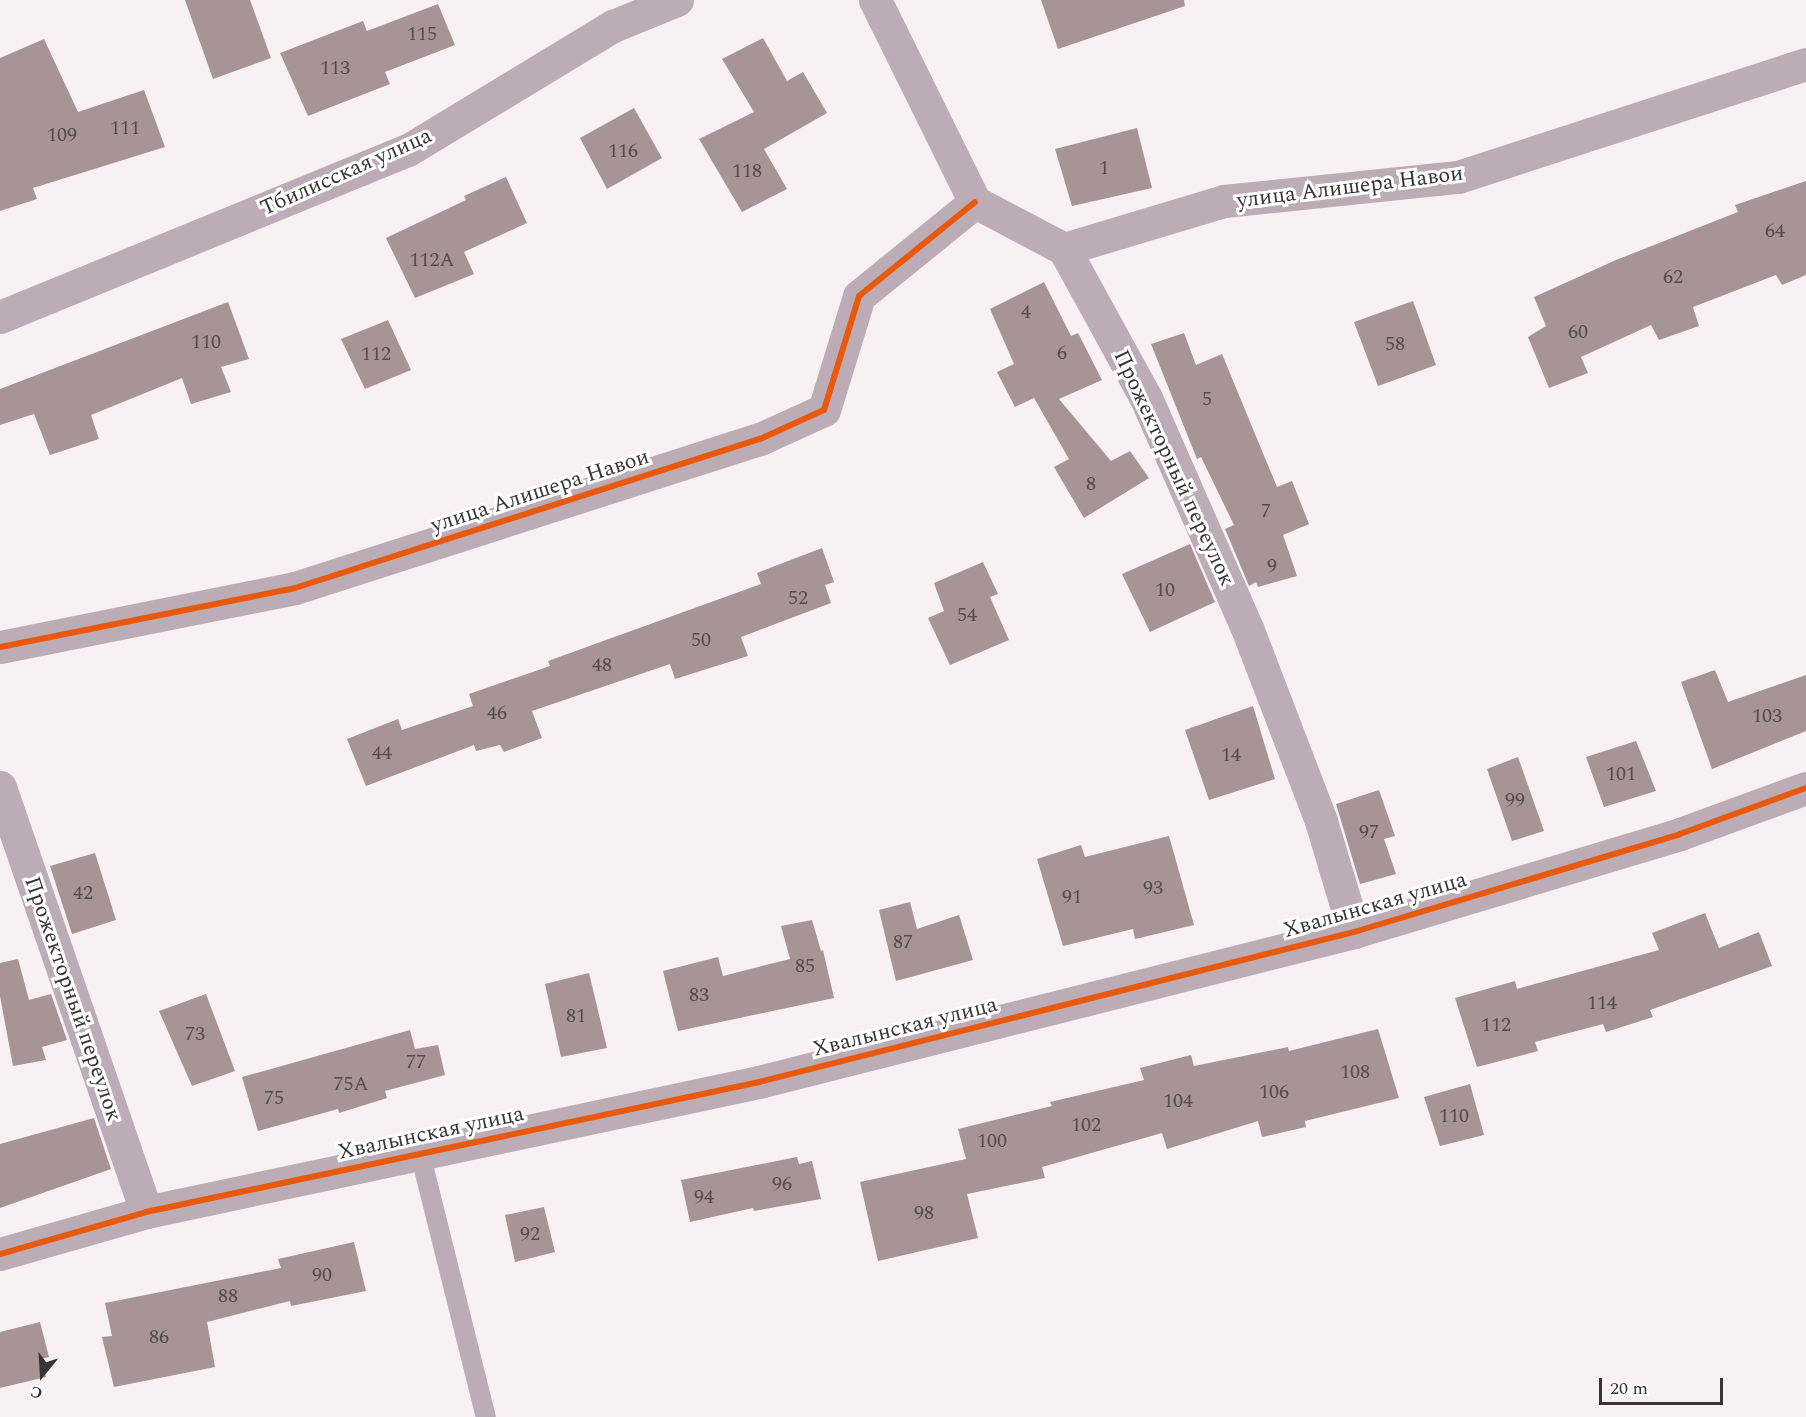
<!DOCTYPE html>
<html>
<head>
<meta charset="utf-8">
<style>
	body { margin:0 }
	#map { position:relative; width:1806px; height:1417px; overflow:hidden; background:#f8f0f2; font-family:Spectral,serif }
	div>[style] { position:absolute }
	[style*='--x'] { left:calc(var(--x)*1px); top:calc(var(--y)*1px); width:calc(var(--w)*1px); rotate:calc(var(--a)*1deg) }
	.building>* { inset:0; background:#a69496 }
	.lane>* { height:20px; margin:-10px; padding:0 10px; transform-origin:10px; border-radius:10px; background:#bcacb6 }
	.street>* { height:33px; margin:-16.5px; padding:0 16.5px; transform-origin:16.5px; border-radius:16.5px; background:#bcacb6 }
	.cycleway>* { height:6px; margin:-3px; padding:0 3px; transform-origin:3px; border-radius:3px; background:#e8590c }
	span { translate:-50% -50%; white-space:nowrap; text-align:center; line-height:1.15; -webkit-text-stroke:6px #fefffe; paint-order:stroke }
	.number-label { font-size:20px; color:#544b4d }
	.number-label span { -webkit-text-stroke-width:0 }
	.street-label { font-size:22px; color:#383335 }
	.north { position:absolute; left:12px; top:1345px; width:60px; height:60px; -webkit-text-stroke:4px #fefffe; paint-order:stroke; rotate:198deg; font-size:16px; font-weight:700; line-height:24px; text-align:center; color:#383335 }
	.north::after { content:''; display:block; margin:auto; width:21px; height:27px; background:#383335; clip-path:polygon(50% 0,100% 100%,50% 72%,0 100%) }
	.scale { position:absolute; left:1599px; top:1378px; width:124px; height:27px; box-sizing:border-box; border:3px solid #383335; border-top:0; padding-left:8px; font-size:18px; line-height:21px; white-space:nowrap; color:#383335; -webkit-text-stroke:4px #fefffe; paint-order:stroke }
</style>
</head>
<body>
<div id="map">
	<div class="building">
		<i style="clip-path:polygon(185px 0,250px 0,271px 58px,213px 79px)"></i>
		<i style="clip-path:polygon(1041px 0,1184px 0,1185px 6px,1058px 49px)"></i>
		<i style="clip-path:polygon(438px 4px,455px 45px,385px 72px,390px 84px,308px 116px,280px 53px,363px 21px,367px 31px)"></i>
		<i style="clip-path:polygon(763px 38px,787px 81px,803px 72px,827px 113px,764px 149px,787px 189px,742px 212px,699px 139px,754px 112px,722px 59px)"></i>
		<i style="clip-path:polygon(44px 39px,78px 112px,144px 90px,165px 147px,33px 188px,37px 199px,0 211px,0 58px)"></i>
		<i style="clip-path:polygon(634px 108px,662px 158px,607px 189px,580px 138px)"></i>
		<i style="clip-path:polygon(1137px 128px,1152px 188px,1072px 206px,1055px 149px)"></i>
		<i style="clip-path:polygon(506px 177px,527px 223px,464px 252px,474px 274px,415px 298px,386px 238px,466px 200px,464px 196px)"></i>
		<i style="clip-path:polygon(1806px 181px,1806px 275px,1782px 285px,1776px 275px,1693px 307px,1699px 326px,1659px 340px,1651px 325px,1581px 357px,1588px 373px,1549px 388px,1528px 337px,1546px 326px,1534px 297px,1616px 260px,1738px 212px,1735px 205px)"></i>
		<i style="clip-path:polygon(1044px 282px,1071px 336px,1078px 333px,1102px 380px,1059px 399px,1111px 461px,1130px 451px,1149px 478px,1084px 518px,1054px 467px,1069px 459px,1034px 398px,1015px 407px,997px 372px,1014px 364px,990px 309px)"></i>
		<i style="clip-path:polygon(1413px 301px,1436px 365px,1378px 386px,1354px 322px)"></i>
		<i style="clip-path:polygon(228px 302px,249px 359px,221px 367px,231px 392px,191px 404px,182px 378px,91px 415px,99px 439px,50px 455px,34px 414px,0 425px,0 389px)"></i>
		<i style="clip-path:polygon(388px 320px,411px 370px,365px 389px,341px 339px)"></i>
		<i style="clip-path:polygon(1184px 333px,1196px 365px,1222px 354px,1277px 487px,1292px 481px,1309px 524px,1283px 535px,1297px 576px,1258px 587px,1256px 582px,1249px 586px,1225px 529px,1234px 525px,1201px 457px,1197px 459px,1151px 344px)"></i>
		<i style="clip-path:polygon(1190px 544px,1215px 602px,1150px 632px,1122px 574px)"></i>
		<i style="clip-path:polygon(822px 548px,834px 582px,825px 585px,831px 603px,741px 637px,748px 656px,675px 679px,670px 664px,532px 711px,542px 738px,504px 752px,500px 745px,476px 751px,474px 745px,366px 786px,347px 739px,398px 719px,402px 730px,473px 706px,469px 694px,550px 666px,548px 661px,761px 584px,757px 573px)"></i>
		<i style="clip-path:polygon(983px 562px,998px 594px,990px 597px,1009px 640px,950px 665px,928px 618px,944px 611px,934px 583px)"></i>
		<i style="clip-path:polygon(1715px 670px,1728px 702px,1806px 675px,1806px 731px,1712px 769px,1681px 682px)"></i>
		<i style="clip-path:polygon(1253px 706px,1275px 779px,1209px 800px,1185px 730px)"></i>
		<i style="clip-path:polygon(1636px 741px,1656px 791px,1604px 807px,1586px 757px)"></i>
		<i style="clip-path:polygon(1518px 757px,1544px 831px,1512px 841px,1487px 769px)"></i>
		<i style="clip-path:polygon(1379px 790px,1395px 836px,1384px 839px,1396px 874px,1360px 884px,1336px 804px)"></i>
		<i style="clip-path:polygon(1169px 836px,1194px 925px,1135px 939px,1133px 929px,1063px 946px,1037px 859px,1081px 845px,1085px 857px)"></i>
		<i style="clip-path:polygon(95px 853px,116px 920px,72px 934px,50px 866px)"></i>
		<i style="clip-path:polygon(910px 902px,917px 929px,959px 915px,973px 960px,896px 981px,879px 910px)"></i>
		<i style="clip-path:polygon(1705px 913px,1719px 948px,1759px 932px,1772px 966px,1650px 1010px,1653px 1017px,1606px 1032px,1603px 1024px,1535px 1042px,1538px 1051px,1477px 1067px,1455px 998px,1515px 981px,1517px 989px,1659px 950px,1652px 933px)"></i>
		<i style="clip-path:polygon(812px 920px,821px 951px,823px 950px,834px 998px,678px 1031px,663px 971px,718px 957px,723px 976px,790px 959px,781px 926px)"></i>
		<i style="clip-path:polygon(18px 959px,29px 1000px,51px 994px,67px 1040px,42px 1047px,46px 1060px,13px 1066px,0 996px,0 963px)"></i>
		<i style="clip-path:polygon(589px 973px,607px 1048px,561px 1057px,545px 984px)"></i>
		<i style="clip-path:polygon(206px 994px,235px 1071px,192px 1086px,159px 1011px)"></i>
		<i style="clip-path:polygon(1378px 1029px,1399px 1098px,1305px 1121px,1306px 1127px,1262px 1137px,1258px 1121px,1167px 1149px,1162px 1133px,1042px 1167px,1045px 1178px,967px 1194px,978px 1238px,878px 1261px,860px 1182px,966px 1159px,958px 1129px,1052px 1106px,1050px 1102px,1144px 1080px,1140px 1068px,1191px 1055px,1194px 1066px,1288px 1047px,1289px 1051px)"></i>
		<i style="clip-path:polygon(410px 1030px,415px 1049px,438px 1045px,445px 1075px,385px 1091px,387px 1098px,339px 1113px,338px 1109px,258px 1131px,242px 1077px)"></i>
		<i style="clip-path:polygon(1470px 1084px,1484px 1135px,1440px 1146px,1424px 1097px)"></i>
		<i style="clip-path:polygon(94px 1118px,111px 1169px,0 1208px,0 1144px)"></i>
		<i style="clip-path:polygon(797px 1157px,799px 1164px,812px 1161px,821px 1199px,754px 1211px,753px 1208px,690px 1222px,681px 1180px)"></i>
		<i style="clip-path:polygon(544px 1207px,555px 1252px,515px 1262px,505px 1215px)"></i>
		<i style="clip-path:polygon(354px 1242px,366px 1291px,291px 1306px,290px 1301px,207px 1322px,215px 1367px,114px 1387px,102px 1337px,112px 1336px,105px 1303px,281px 1268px,278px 1259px)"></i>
		<i style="clip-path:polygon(40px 1322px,49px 1357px,41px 1359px,46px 1377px,0 1388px,0 1332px)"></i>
	</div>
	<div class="lane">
		<i style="--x:420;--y:1153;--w:272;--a:76"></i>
	</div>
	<div class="street">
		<i style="--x:875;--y:0;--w:225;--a:63.7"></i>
		<i style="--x:975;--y:202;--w:101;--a:27.8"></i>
		<i style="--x:1064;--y:249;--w:170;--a:61.2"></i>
		<i style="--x:1146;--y:398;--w:251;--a:66.3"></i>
		<i style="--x:1247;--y:628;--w:207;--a:69"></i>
		<i style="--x:1321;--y:821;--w:116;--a:73.4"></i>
		<i style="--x:1064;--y:249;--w:167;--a:-16.7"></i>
		<i style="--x:1224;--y:201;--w:235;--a:-5.9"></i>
		<i style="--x:1458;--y:177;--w:366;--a:-18"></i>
		<i style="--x:0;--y:317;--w:441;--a:-22.3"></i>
		<i style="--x:408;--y:150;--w:240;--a:-31.2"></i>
		<i style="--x:613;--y:26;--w:69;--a:-22.1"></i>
		<i style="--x:0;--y:647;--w:301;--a:-11.3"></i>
		<i style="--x:295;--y:588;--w:488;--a:-17.8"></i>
		<i style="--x:760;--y:439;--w:70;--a:-24.4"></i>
		<i style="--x:824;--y:410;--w:119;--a:-72.9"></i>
		<i style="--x:859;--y:296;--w:149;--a:-39"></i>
		<i style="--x:0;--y:787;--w:449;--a:71"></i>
		<i style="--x:0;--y:1254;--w:152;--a:-16"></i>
		<i style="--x:146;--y:1212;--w:627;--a:-11.97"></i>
		<i style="--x:759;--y:1082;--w:614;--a:-14.15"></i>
		<i style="--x:1354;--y:932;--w:340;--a:-16.7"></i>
		<i style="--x:1680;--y:834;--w:134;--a:-20.1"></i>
	</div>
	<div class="cycleway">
		<i style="--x:0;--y:647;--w:301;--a:-11.3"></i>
		<i style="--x:295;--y:588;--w:488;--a:-17.8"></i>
		<i style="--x:760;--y:439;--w:70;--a:-24.4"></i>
		<i style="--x:824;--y:410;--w:119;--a:-72.9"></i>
		<i style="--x:859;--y:296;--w:149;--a:-39"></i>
		<i style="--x:0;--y:1254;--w:152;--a:-16"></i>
		<i style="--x:146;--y:1212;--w:627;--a:-11.97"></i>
		<i style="--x:759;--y:1082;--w:614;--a:-14.15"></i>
		<i style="--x:1354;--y:932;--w:340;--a:-16.7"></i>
		<i style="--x:1680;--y:834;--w:134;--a:-20.1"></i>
	</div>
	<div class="number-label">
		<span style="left:422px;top:34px">115</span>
		<span style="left:335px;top:68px">113</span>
		<span style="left:125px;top:128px">111</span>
		<span style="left:62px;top:135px">109</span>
		<span style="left:623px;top:151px">116</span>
		<span style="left:1104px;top:168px">1</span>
		<span style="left:747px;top:171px">118</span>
		<span style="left:1775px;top:231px">64</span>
		<span style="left:432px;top:260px">112А</span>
		<span style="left:1673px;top:277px">62</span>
		<span style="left:1026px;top:312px">4</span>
		<span style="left:1578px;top:332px">60</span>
		<span style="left:206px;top:342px">110</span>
		<span style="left:1395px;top:344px">58</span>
		<span style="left:1062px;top:353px">6</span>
		<span style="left:376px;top:354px">112</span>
		<span style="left:1207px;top:399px">5</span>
		<span style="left:1091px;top:484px">8</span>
		<span style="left:1266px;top:511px">7</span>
		<span style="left:1272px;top:566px">9</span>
		<span style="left:1165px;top:590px">10</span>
		<span style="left:798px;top:598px">52</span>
		<span style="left:967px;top:615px">54</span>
		<span style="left:701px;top:640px">50</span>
		<span style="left:602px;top:665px">48</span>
		<span style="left:497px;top:713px">46</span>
		<span style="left:1767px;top:716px">103</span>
		<span style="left:382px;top:753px">44</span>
		<span style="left:1231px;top:755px">14</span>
		<span style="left:1621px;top:774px">101</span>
		<span style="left:1515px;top:800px">99</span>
		<span style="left:1369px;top:832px">97</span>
		<span style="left:1153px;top:888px">93</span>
		<span style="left:83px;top:893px">42</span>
		<span style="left:1072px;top:897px">91</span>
		<span style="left:903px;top:942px">87</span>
		<span style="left:805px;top:966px">85</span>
		<span style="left:699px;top:995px">83</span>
		<span style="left:1602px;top:1003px">114</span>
		<span style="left:576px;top:1016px">81</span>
		<span style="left:1496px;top:1025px">112</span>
		<span style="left:195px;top:1034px">73</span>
		<span style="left:416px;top:1062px">77</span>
		<span style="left:1355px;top:1072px">108</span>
		<span style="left:351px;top:1084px">75А</span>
		<span style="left:1274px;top:1092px">106</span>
		<span style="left:274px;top:1098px">75</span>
		<span style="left:1178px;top:1101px">104</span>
		<span style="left:1454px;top:1116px">110</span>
		<span style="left:1086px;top:1125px">102</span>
		<span style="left:992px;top:1141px">100</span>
		<span style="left:782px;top:1184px">96</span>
		<span style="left:704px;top:1197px">94</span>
		<span style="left:924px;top:1213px">98</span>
		<span style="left:530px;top:1234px">92</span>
		<span style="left:322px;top:1275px">90</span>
		<span style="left:228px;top:1296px">88</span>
		<span style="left:159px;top:1337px">86</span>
	</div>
	<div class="street-label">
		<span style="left:346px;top:172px;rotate:-24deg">Тбилисская улица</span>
		<span style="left:1350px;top:187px;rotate:-7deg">улица Алишера Навои</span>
		<span style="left:1174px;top:468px;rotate:65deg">Прожекторный переулок</span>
		<span style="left:540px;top:491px;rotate:-18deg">улица Алишера Навои</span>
		<span style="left:1375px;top:905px;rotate:-16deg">Хвалынская улица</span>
		<span style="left:73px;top:999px;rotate:71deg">Прожекторный переулок</span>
		<span style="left:905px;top:1027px;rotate:-14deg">Хвалынская улица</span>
		<span style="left:431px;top:1133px;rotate:-12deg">Хвалынская улица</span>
	</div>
	<div class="north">С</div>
	<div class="scale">20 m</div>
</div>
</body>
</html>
